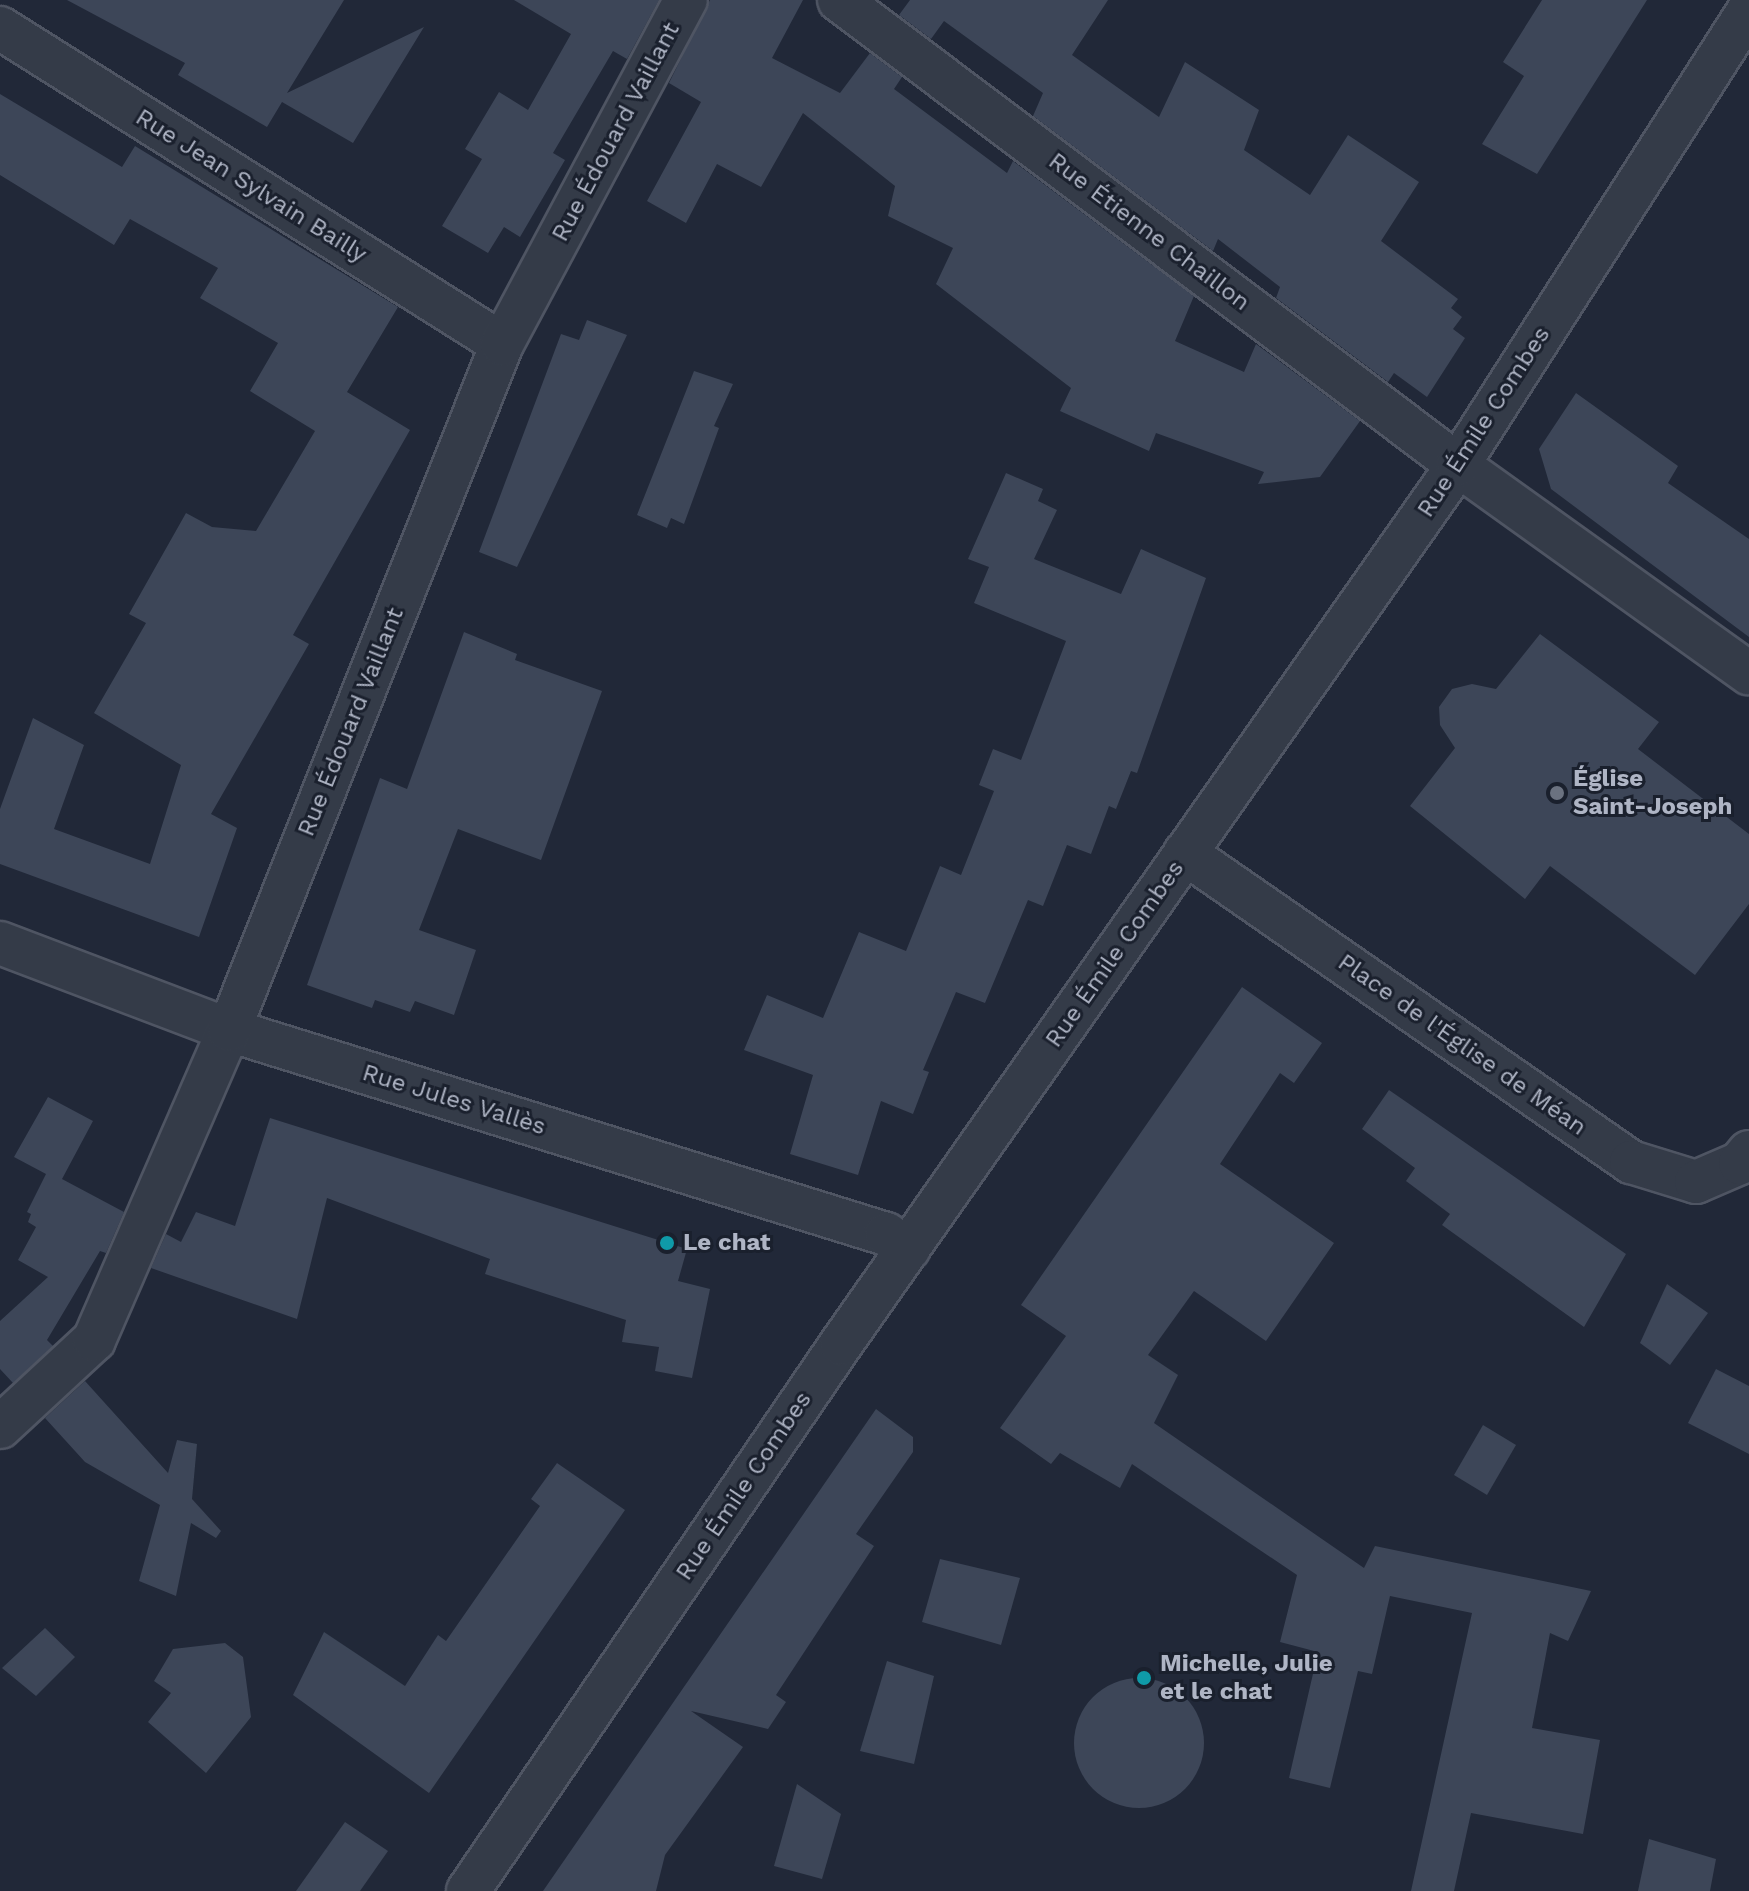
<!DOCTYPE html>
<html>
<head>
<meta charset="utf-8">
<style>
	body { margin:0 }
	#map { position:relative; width:1749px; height:1891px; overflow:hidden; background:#212838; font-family:"Work Sans",sans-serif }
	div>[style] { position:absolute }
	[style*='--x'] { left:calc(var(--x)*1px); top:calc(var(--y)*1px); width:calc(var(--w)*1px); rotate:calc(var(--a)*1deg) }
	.building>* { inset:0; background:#3d4658 }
	.round { border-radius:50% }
	.roads { filter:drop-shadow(2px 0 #4f5563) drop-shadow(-2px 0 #4f5563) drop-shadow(0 2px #4f5563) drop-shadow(0 -2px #4f5563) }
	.street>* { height:42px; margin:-21px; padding:0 21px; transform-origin:21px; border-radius:21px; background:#343b48 }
	.dots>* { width:22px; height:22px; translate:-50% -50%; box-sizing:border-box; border:4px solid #1a202d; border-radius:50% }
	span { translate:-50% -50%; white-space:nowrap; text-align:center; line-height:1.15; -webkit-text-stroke:6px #1a202d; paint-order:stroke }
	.street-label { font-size:24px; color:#afb5c5 }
	.poi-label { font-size:24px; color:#afb5c5; font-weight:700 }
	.left { translate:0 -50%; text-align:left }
</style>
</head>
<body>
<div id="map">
	<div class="building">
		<i style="clip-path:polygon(67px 0,344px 0,287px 93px,424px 27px,353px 143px,282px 102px,267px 127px,178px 75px,185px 63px)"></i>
		<i style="clip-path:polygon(514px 0,659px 0,627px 59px,613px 51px,553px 153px,565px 160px,520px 237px,504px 227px,488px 253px,442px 226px,482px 159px,465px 149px,499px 92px,528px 110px,571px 34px)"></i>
		<i style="clip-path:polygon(710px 0,803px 0,772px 58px,840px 93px,870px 53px,902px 77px,894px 89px,1007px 173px,1013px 161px,1194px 296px,1175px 341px,1244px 372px,1256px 344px,1360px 421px,1320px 477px,1258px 484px,1264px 472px,1156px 433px,1149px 451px,1060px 411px,1071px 388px,936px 284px,953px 248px,888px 216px,895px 186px,803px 113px,761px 187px,717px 164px,686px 223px,647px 201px,701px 102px,669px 83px)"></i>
		<i style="clip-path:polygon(910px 0,1108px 0,1072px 55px,1159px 117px,1185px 62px,1259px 110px,1244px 150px,1310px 195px,1348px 135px,1419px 182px,1381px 241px,1458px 299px,1451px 308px,1462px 317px,1453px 329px,1465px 338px,1427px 397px,1394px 373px,1388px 382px,1276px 298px,1280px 287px,1218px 239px,1213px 251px,1033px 116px,1043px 93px,944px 21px,931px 39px,899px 15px)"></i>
		<i style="clip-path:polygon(1542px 0,1647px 0,1537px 174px,1482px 144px,1524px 76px,1503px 62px)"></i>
		<i style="clip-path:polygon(0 94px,122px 167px,135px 146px,398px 307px,347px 392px,410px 430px,293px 635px,309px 644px,211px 814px,237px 828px,199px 937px,0 864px,0 809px,33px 718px,84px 745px,54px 829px,150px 864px,181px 765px,94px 713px,146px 623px,129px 614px,186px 513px,212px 527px,256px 531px,315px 431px,250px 391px,278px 343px,200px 298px,218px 268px,130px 219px,114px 245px,0 175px)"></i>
		<i style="clip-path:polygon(587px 320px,627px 335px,517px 567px,479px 552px,561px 334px,579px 340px)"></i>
		<i style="clip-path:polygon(694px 371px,733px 384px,714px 426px,719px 428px,684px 524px,671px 518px,667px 528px,637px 515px)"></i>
		<i style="clip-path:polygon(1576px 393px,1678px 466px,1668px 483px,1749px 539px,1749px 637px,1551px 489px,1539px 449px)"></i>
		<i style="clip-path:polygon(1006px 473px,1043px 489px,1038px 501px,1057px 510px,1034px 559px,1121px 594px,1141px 549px,1206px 578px,1137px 773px,1131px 771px,1116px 809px,1109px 806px,1091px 854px,1067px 845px,1043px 906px,1028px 900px,985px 1003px,956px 992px,923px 1070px,929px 1072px,913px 1114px,881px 1101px,858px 1175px,790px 1154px,813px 1075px,744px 1050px,767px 995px,823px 1018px,859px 932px,906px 951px,940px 866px,961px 875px,994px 791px,979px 785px,993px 749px,1021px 760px,1066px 641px,974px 603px,989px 567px,968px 559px)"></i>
		<i style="clip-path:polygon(464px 632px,517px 654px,515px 660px,602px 691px,541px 860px,458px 829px,419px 930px,476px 950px,454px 1015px,415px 1001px,410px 1012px,375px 1000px,372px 1008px,307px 985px,380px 778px,407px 789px)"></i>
		<i style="clip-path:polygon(1540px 634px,1659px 722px,1638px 749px,1749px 834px,1749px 904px,1695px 975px,1550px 866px,1525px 899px,1410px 806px,1455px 748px,1440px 725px,1439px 707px,1452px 689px,1472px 684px,1496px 689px)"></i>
		<i style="clip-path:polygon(1242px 987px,1322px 1043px,1294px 1083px,1280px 1073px,1220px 1164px,1334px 1243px,1266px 1341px,1194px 1291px,1148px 1355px,1178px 1375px,1154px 1423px,1364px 1568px,1375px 1546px,1591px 1591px,1568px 1641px,1550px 1633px,1532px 1728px,1600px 1740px,1583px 1834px,1471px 1813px,1454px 1891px,1411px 1891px,1472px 1613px,1390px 1596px,1372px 1674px,1358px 1671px,1330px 1788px,1289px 1778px,1318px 1652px,1280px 1642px,1297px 1575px,1132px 1464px,1120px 1488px,1060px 1453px,1051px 1464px,1000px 1428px,1066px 1336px,1021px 1305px)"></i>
		<i style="clip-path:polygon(1389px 1090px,1626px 1254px,1584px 1327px,1442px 1225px,1450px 1214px,1406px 1181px,1415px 1168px,1362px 1129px)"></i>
		<i style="clip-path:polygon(48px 1097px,93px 1121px,62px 1179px,124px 1212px,106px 1253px,100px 1251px,47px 1340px,53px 1346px,13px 1383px,0 1369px,0 1321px,48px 1277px,18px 1260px,36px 1227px,28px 1222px,31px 1214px,27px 1212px,46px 1174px,14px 1157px)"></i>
		<i style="clip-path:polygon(270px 1118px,687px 1249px,678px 1281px,710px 1289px,692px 1378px,655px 1371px,659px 1347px,622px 1342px,626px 1320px,485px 1274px,490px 1259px,327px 1198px,297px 1319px,151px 1268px,166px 1234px,181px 1242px,196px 1212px,235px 1226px)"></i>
		<i style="clip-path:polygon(1667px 1284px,1708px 1313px,1670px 1365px,1640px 1343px)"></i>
		<i style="clip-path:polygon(1716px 1369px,1749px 1386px,1749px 1454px,1688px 1423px)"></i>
		<i style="clip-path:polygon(85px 1381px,168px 1473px,177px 1440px,197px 1444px,192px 1499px,221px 1531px,216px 1538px,191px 1523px,176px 1596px,139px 1581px,160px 1505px,85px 1462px,45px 1418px)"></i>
		<i style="clip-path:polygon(876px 1409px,913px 1437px,913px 1452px,856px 1534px,874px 1546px,776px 1695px,786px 1702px,768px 1729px,691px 1711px,743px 1747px,665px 1855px,656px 1891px,543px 1891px)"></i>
		<i style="clip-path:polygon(1483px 1425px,1516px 1445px,1487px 1495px,1454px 1475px)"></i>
		<i style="clip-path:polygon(557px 1463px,625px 1510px,429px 1793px,293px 1695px,324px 1632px,405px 1686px,438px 1635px,446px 1641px,540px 1506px,531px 1499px)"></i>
		<i style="clip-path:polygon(940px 1559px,1020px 1578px,1001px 1645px,922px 1622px)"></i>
		<i style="clip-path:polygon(45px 1628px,75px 1657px,36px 1696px,2px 1668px)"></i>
		<i style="clip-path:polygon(225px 1643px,243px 1657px,251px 1717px,206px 1773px,148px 1722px,171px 1693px,154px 1681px,173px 1649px)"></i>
		<i style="clip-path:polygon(887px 1661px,934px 1676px,914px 1764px,860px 1751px)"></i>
		<i class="round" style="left:1074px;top:1678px;width:130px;height:130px"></i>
		<i style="clip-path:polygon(797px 1784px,841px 1814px,822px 1879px,774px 1866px)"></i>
		<i style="clip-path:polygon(345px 1822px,388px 1851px,360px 1891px,296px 1891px)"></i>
		<i style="clip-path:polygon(1649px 1839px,1716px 1859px,1710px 1891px,1638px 1891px)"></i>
	</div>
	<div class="roads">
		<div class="street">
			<i style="--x:839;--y:0;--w:774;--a:36.91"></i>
			<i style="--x:1458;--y:465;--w:358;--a:35.6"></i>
			<i style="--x:0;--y:28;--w:593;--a:32.19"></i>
			<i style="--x:1185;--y:853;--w:543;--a:34.72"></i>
			<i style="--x:1631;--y:1162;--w:68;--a:17.1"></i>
			<i style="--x:1696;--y:1182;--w:48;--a:-23.4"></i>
			<i style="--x:1740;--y:1163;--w:14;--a:-51"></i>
			<i style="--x:0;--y:943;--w:245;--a:20.8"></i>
			<i style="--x:229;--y:1030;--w:688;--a:17.25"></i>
			<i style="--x:886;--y:1234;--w:27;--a:33"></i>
			<i style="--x:0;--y:1427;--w:128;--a:-42.8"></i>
			<i style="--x:94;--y:1340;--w:338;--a:-66.5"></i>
			<i style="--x:229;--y:1030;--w:738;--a:-68.3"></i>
			<i style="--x:502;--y:344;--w:390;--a:-61.9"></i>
			<i style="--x:468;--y:1891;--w:662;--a:-55.71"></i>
			<i style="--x:841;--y:1344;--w:1074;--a:-54.93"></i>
			<i style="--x:1458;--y:465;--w:540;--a:-57.4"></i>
		</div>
	</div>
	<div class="dots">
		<i style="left:1557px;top:793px;background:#6b7280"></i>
		<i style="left:667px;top:1243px;background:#0f9aa8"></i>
		<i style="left:1144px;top:1678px;background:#0f9aa8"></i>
	</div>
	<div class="street-label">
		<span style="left:616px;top:132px;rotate:-62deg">Rue Édouard Vaillant</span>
		<span style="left:251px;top:186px;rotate:32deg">Rue Jean Sylvain Bailly</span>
		<span style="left:1149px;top:232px;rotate:37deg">Rue Étienne Chaillon</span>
		<span style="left:1484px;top:422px;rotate:-57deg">Rue Émile Combes</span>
		<span style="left:351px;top:722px;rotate:-68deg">Rue Édouard Vaillant</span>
		<span style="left:1115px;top:954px;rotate:-55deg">Rue Émile Combes</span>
		<span style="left:1462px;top:1045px;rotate:35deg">Place de l'Église de Méan</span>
		<span style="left:454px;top:1100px;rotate:17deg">Rue Jules Vallès</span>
		<span style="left:744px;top:1486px;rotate:-56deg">Rue Émile Combes</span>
	</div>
	<div class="poi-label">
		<span class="left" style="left:1573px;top:793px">Église<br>Saint-Joseph</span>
		<span class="left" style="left:683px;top:1243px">Le chat</span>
		<span class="left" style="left:1160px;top:1678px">Michelle, Julie<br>et le chat</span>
	</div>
</div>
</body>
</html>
